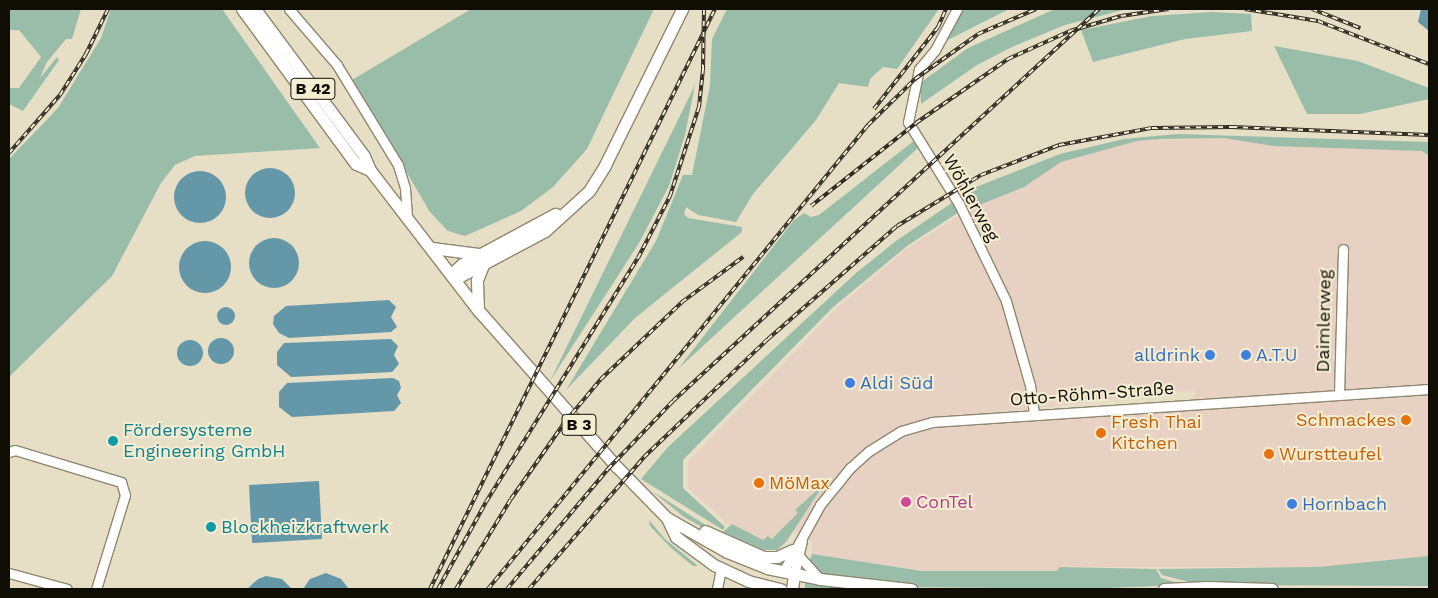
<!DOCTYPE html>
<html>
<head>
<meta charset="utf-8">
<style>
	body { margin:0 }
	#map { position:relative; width:1438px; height:598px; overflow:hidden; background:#e7dfc5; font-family:"Work Sans",sans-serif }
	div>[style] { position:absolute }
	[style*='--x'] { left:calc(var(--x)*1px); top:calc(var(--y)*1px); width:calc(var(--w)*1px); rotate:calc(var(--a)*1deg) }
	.commercial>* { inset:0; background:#e6d1c3 }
	.green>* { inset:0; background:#9abda9 }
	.water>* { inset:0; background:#6497a8 }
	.round { border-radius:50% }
	.roads { filter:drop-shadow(1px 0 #8e876f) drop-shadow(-1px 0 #8e876f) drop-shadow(0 1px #8e876f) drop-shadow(0 -1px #8e876f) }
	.minor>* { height:9px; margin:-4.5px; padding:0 4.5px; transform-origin:4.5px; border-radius:4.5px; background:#fff }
	.major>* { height:11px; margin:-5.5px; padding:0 5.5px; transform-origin:5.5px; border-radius:5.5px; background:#fff }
	.rail>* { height:4px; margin-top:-2px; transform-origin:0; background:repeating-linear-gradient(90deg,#f4edd2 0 5.5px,#2e2a1f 0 11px); box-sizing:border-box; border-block:1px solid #2e2a1f }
	.dots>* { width:14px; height:14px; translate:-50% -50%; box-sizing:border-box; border:2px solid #f4edd2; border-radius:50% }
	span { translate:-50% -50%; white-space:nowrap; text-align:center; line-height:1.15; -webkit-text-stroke:4px #f4edd2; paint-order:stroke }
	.shield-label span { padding:1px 4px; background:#f4edd2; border:1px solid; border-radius:4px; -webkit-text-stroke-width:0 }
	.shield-label { font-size:16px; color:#100d05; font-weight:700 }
	.street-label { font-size:18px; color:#100d05 }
	.shop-label { font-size:18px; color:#366cbe }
	.right { translate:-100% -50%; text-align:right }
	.left { translate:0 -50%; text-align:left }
	.food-label { font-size:18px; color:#c56008 }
	.culture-label { font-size:18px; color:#0d838f }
	.hotel-label { font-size:18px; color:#b23c85 }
	.frame { position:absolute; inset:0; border:10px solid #100d05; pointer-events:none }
</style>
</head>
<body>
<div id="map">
	<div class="commercial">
		<i style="clip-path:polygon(evenodd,1224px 138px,1273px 146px,1421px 151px,1429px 155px,1429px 556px,1318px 567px,1060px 567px,1056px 571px,922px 571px,812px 554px,812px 541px,789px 531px,771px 545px,732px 528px,688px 488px,688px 462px,835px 310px,905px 250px,969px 209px,1024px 187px,1061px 162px,1137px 141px,1224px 138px,1195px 390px,1195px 400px,967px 416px,1195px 390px)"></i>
	</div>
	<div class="green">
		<i style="clip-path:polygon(9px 9px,81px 9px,72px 39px,66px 39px,47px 62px,40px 78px,57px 57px,59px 60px,23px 111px,9px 104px,9px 88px,19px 88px,41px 57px,19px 30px,9px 30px)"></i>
		<i style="clip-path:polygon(111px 9px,222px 9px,320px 148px,195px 156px,175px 165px,161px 183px,112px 276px,9px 377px,9px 159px,58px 108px,101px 38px)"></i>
		<i style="clip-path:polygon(471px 9px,654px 9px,587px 149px,553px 187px,521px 211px,465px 236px,448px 231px,430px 212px,352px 80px)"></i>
		<i style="clip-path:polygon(727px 9px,939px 9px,897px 69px,883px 67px,870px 79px,868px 87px,839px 83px,816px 120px,753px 194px,736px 222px,698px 215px,686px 207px,684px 214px,688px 218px,742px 227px,742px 232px,635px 318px,566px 390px,656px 241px,683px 175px,692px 175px,710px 85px,712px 39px)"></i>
		<i style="clip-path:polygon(960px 9px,1009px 9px,944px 42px)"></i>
		<i style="clip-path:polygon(1055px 9px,1127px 9px,1065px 25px,1012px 47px,977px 65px,921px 104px,920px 83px,968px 48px)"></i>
		<i style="clip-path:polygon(1212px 12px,1251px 14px,1252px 31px,1185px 39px,1093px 62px,1081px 30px,1152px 16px)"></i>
		<i style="clip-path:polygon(1274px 46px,1358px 61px,1429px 88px,1429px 99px,1360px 114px,1307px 114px)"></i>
		<i style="clip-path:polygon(695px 85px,685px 135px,669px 186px,639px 243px,550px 381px)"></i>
		<i style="clip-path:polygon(1177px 134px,1429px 142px,1429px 155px,1421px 151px,1273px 146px,1224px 138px,1162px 139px,1137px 141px,1061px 162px,1024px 187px,969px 209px,961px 193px,1060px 154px,1124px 139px)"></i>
		<i style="clip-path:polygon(915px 140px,919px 147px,678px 369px,794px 220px,804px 213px,811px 217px,819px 215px)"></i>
		<i style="clip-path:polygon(953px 202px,959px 212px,907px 246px,832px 308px,683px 460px,683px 488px,725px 527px,723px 530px,641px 479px,668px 447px,856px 273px,896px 241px)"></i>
		<i style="clip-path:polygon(824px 484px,786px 542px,777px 550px,764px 550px,723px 532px,732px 524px,763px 540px,768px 536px,772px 539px,798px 513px,795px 510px)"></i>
		<i style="clip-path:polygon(652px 491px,715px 531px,715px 534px,684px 517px)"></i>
		<i style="clip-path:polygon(649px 520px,665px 539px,698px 566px,693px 566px,671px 548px,650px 526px)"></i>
		<i style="clip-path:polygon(812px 554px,922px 571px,1056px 571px,1060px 567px,1156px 569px,1161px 578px,1185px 585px,1079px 589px,902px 587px,822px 575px,810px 560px)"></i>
		<i style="clip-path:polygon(1429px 556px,1429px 586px,1190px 585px,1189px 582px,1162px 575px,1158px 569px,1318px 567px)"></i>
		<i style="clip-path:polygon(805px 580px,879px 589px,805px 589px)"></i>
	</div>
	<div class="water">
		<i style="clip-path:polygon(1421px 9px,1429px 9px,1429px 31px,1418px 22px)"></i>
		<i class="round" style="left:245px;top:168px;width:50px;height:50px"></i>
		<i class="round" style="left:174px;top:171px;width:52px;height:52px"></i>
		<i class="round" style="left:249px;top:238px;width:50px;height:50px"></i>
		<i class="round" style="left:179px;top:241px;width:52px;height:52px"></i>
		<i style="clip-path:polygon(389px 300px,396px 307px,391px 317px,397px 327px,391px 332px,289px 338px,279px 333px,273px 324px,274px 316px,286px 306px)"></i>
		<i class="round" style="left:217px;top:307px;width:18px;height:18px"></i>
		<i class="round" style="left:208px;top:338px;width:26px;height:26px"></i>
		<i style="clip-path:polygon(391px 339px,398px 346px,394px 355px,399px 364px,392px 372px,291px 377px,277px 365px,277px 352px,284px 343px)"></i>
		<i class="round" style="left:177px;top:340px;width:26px;height:26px"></i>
		<i style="clip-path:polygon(393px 378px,399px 381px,401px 388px,397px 395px,401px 403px,394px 411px,292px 417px,279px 407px,279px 392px,287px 383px)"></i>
		<i style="clip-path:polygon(319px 481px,322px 539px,252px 543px,249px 485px)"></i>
		<i style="clip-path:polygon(326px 573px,341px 579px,349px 589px,303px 589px,310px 579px)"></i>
		<i style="clip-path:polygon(266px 576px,282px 579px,292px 589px,247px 589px,258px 579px)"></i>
	</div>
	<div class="roads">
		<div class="minor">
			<i style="--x:289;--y:9;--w:74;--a:49.4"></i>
			<i style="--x:337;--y:65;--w:117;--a:58.6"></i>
			<i style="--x:398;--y:165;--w:24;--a:73"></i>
			<i style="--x:405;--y:188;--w:30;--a:86"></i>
			<i style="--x:957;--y:9;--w:47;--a:118.2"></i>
			<i style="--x:935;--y:50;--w:25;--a:130"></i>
			<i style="--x:919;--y:69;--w:54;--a:101.7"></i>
			<i style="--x:908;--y:122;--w:97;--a:58.1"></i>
			<i style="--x:959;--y:204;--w:108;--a:64.1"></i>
			<i style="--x:1006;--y:301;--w:87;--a:74.1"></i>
			<i style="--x:1030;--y:385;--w:29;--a:82"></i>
			<i style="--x:1339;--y:394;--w:145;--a:-88.4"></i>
			<i style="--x:9;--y:452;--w:6;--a:-18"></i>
			<i style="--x:15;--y:450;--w:111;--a:16.8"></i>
			<i style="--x:121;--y:482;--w:14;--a:73"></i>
			<i style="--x:125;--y:495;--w:98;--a:107.1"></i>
			<i style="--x:799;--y:556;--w:31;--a:48"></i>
			<i style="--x:783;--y:572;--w:77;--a:-61.1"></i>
			<i style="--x:820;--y:505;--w:48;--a:-51"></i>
			<i style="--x:850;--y:468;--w:25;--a:-42"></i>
			<i style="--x:869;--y:451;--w:38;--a:-32"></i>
			<i style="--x:901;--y:431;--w:32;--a:-16"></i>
			<i style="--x:932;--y:422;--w:498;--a:-3.8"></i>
			<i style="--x:9;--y:573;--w:60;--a:15.4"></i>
			<i style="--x:794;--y:575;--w:35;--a:-77"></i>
			<i style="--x:717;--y:589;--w:20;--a:-79"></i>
		</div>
		<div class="major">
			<i style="--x:242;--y:9;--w:192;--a:53.7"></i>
			<i style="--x:356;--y:164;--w:15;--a:23"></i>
			<i style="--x:255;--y:9;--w:183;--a:53.4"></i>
			<i style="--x:364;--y:156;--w:15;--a:67"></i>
			<i style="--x:370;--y:170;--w:177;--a:52.4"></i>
			<i style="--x:478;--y:310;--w:210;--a:48.5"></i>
			<i style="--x:617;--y:467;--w:71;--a:45.6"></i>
			<i style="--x:667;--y:518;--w:69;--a:29.5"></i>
			<i style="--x:727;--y:552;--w:43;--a:21.8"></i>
			<i style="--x:767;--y:568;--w:54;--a:11.7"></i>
			<i style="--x:820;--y:579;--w:92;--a:6.3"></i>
			<i style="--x:432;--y:248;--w:47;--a:7.3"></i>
			<i style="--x:451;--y:274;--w:15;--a:-42"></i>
			<i style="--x:462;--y:264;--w:106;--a:-28.3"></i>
			<i style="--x:455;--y:279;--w:102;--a:-28.1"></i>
			<i style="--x:545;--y:231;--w:59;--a:-42.3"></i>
			<i style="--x:589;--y:191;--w:31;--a:-58"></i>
			<i style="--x:605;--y:165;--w:174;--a:-63.7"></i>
			<i style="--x:478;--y:310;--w:30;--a:-92"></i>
			<i style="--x:477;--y:280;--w:18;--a:-68"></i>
			<i style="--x:667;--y:518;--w:21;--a:65"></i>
			<i style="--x:676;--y:537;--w:47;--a:36.4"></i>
			<i style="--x:714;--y:565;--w:38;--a:25"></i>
			<i style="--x:748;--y:581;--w:34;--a:14"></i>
			<i style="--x:705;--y:531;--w:64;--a:24.1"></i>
			<i style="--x:763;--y:557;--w:14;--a:0"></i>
			<i style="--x:777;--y:557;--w:17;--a:-24"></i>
			<i style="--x:792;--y:589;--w:14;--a:-82"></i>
			<i style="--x:1164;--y:589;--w:43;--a:-2.7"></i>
			<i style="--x:1207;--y:587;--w:65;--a:1.8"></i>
		</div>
	</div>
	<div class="rail">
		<i style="--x:1245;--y:9;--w:74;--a:9.3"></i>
		<i style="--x:1318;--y:21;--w:119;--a:21.2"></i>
		<i style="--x:1312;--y:9;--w:52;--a:21.6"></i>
		<i style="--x:874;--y:109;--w:104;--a:-52"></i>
		<i style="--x:938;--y:27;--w:20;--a:-66"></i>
		<i style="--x:9;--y:153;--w:77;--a:-48.7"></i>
		<i style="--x:60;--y:95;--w:49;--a:-57.6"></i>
		<i style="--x:86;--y:54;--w:50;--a:-63.9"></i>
		<i style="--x:811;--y:206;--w:134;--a:-38.3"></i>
		<i style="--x:916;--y:123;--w:112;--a:-34.8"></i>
		<i style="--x:1008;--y:59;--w:68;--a:-24.3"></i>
		<i style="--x:1070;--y:31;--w:53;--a:-16.4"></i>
		<i style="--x:1121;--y:16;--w:48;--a:-8.5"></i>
		<i style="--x:430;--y:589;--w:646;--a:-63.83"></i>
		<i style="--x:438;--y:589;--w:99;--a:-61.1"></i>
		<i style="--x:486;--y:502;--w:287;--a:-58.1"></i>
		<i style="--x:638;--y:258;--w:70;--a:-62.7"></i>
		<i style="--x:670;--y:196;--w:94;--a:-72"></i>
		<i style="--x:699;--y:107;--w:37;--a:-84"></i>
		<i style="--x:703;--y:70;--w:61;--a:-89.1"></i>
		<i style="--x:456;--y:589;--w:105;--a:-58.6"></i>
		<i style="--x:511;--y:499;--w:94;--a:-55"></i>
		<i style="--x:565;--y:422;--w:56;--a:-50.1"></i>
		<i style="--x:601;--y:379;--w:112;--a:-43.5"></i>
		<i style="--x:682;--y:302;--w:76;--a:-36.4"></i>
		<i style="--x:488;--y:589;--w:600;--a:-50.68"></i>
		<i style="--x:868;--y:125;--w:66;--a:-44.4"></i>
		<i style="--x:915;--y:79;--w:77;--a:-35.5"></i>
		<i style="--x:978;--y:34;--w:63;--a:-23.3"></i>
		<i style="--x:507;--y:589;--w:157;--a:-49.9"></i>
		<i style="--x:608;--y:469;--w:94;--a:-46.3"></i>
		<i style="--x:673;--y:401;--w:579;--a:-42.62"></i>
		<i style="--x:529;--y:589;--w:175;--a:-48.9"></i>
		<i style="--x:644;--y:457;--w:171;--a:-43.6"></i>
		<i style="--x:768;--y:339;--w:171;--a:-41.2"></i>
		<i style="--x:897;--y:226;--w:98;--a:-31.3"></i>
		<i style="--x:981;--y:175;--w:84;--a:-21"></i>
		<i style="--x:1059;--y:145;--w:95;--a:-10.4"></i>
		<i style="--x:1152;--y:128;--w:80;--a:-0.7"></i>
		<i style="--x:1232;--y:127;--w:197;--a:2.3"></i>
	</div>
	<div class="dots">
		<i style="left:1210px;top:355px;background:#3f7fe0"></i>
		<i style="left:1246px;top:355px;background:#3f7fe0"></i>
		<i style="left:850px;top:383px;background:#3f7fe0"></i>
		<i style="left:1406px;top:420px;background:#e8710a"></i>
		<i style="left:1101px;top:433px;background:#e8710a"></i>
		<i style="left:113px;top:441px;background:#0f9aa8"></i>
		<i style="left:1269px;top:454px;background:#e8710a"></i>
		<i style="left:759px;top:483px;background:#e8710a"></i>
		<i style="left:906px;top:502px;background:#d1479c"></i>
		<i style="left:1292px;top:504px;background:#3f7fe0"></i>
		<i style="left:211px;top:527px;background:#0f9aa8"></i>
	</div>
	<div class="shield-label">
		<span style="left:313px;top:89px">B 42</span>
		<span style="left:579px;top:425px">B 3</span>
	</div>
	<div class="street-label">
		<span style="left:971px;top:198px;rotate:61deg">Wöhlerweg</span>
		<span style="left:1324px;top:321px;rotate:-89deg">Daimlerweg</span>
		<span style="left:1092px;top:394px;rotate:-4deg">Otto-Röhm-Straße</span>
	</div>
	<div class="shop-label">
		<span class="right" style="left:1200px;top:355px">alldrink</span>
		<span class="left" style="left:1256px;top:355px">A.T.U</span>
		<span class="left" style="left:860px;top:383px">Aldi Süd</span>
		<span class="left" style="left:1302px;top:504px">Hornbach</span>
	</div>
	<div class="food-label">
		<span class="right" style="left:1396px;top:420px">Schmackes</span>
		<span class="left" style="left:1111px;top:433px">Fresh Thai<br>Kitchen</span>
		<span class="left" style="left:1279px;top:454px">Wurstteufel</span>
		<span class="left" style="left:769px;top:483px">MöMax</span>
	</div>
	<div class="culture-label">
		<span class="left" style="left:123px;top:441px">Fördersysteme<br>Engineering GmbH</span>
		<span class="left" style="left:221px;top:527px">Blockheizkraftwerk</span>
	</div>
	<div class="hotel-label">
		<span class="left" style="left:916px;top:502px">ConTel</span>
	</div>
	<div class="frame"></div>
</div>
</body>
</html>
